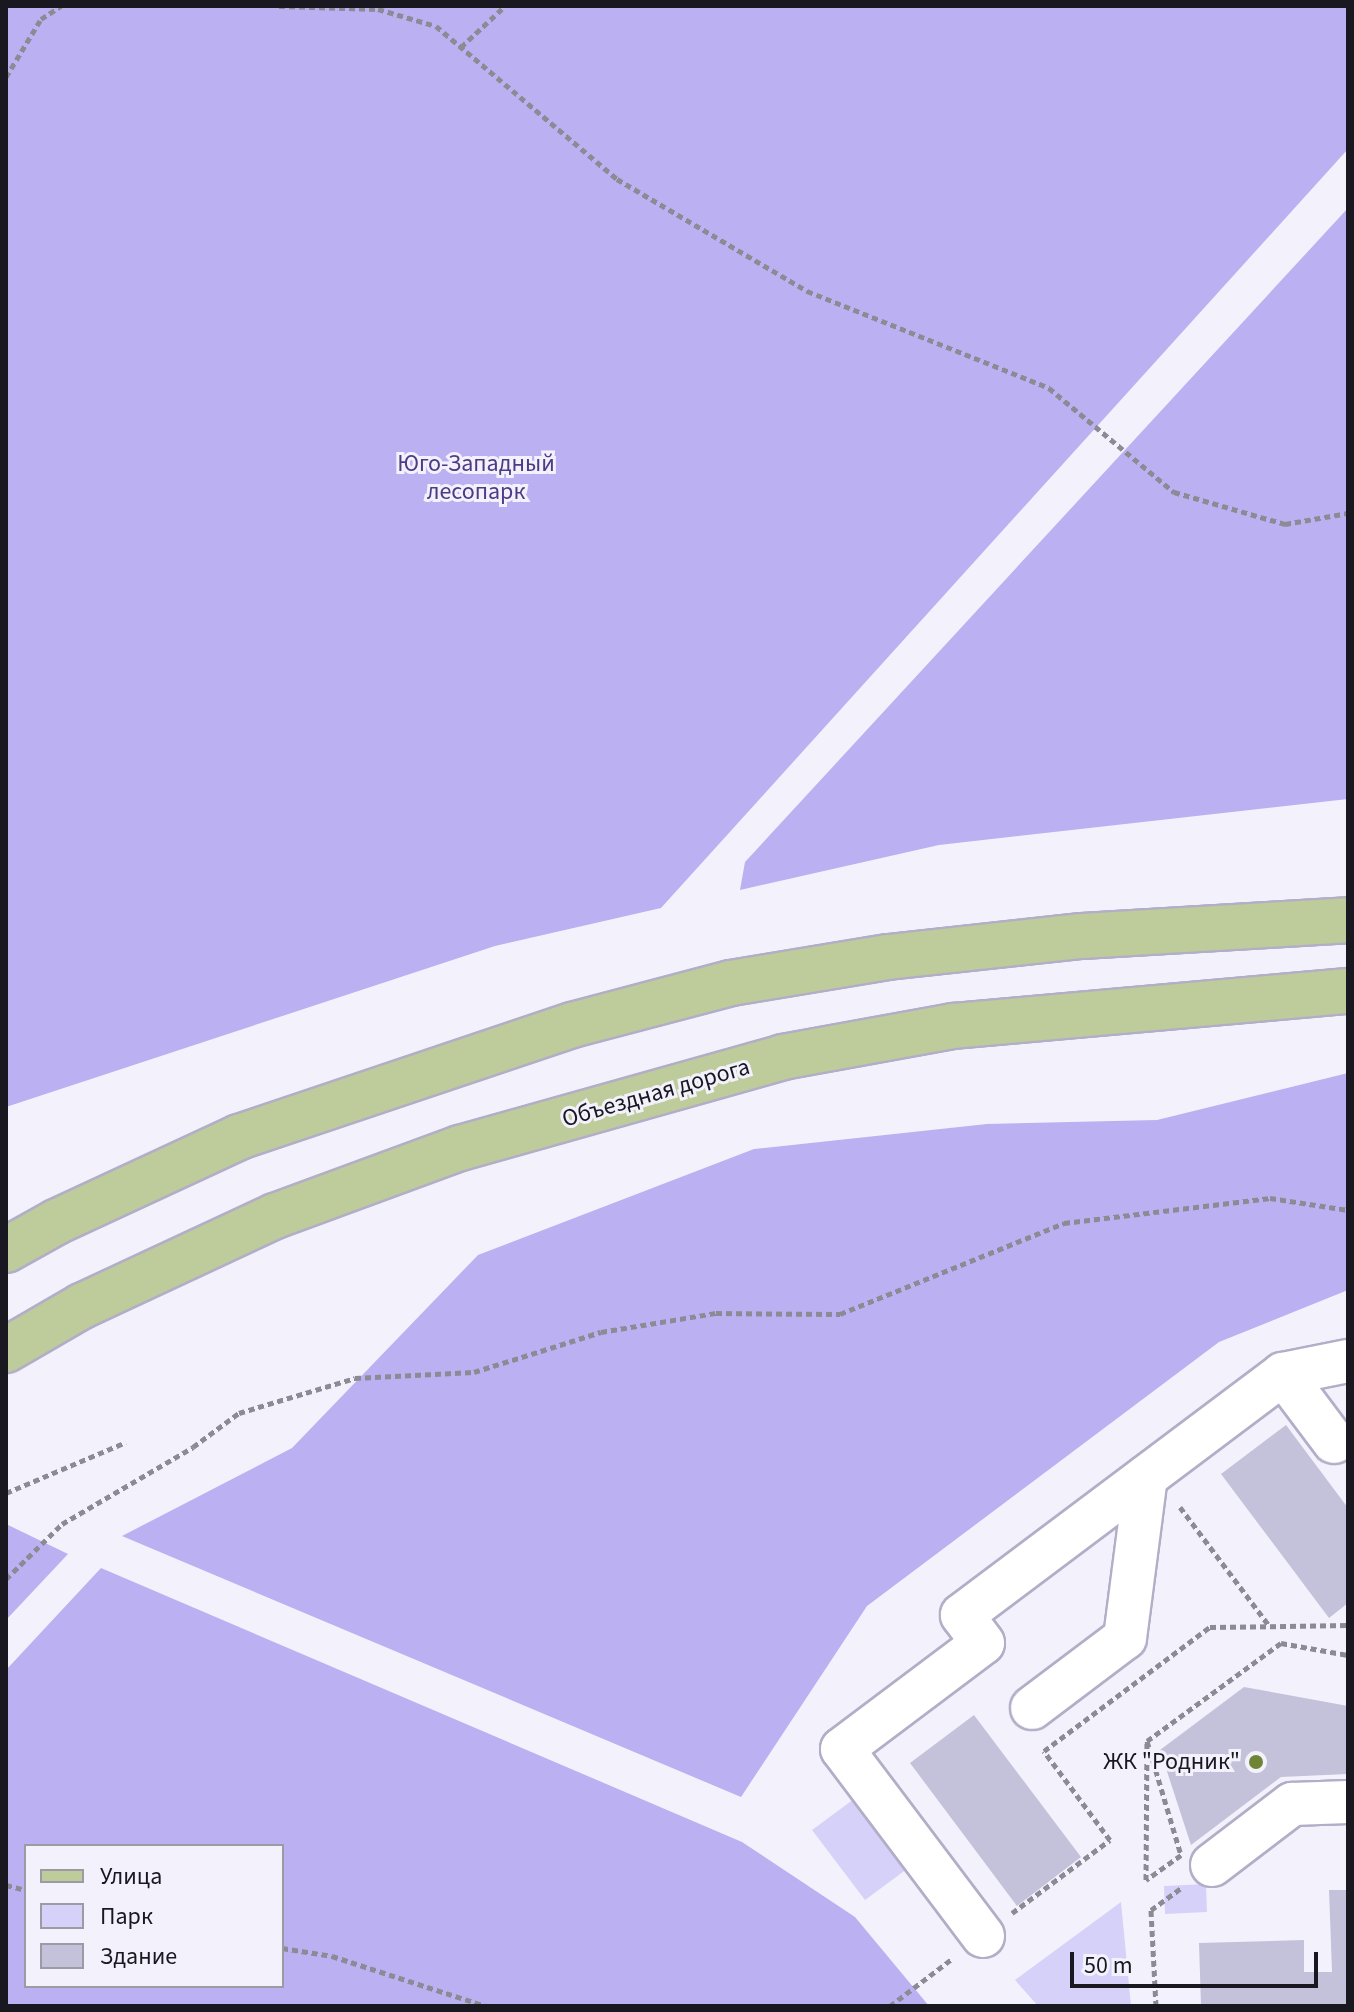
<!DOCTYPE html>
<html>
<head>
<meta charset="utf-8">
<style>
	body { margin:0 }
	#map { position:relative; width:1354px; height:2012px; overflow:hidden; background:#f3f2fc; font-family:"Source Sans 3",sans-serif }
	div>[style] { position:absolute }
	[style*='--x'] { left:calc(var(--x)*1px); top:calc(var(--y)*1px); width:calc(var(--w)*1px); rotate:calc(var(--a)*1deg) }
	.green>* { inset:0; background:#d6d1f9 }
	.forest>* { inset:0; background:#bbb0f1 }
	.building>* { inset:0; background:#c4c1da }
	.path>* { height:5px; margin-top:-2.5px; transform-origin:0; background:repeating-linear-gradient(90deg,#8c8b95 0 6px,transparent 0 10px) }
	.roads { filter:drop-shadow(2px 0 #b2aec7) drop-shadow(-2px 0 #b2aec7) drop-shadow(0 2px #b2aec7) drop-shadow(0 -2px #b2aec7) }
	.minor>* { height:42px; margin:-21px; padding:0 21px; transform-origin:21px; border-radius:21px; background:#fff }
	.major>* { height:44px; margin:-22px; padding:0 22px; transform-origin:22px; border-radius:22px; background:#becb9b }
	.dots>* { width:22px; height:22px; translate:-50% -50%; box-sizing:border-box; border:4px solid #f3f2fc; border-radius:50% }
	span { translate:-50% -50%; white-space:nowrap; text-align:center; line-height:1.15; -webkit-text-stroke:6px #f3f2fc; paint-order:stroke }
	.park-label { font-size:24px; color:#4d3b86 }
	.street-label { font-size:24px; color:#191821 }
	.poi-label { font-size:24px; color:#191821 }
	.right { translate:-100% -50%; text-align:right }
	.frame { position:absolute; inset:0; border:8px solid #191821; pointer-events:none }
	.legend { position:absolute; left:24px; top:1844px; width:260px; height:144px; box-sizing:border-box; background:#f3f2fc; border:2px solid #9c9ba4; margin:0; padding:10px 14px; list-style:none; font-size:24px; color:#191821 }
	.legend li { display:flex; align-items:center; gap:16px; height:40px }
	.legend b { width:40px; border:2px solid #9c9ba4 }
	.scale { position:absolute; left:1070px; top:1952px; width:248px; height:36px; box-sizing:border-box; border:4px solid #191821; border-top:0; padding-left:10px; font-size:24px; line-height:28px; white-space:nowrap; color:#191821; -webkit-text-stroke:6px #f3f2fc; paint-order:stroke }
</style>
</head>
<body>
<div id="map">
	<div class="green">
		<i style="clip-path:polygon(858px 1796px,911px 1866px,865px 1900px,812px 1830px)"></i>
		<i style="clip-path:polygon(1206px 1884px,1207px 1912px,1165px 1914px,1164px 1886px)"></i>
		<i style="clip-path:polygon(1121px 1902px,1131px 2006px,1038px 2006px,1015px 1980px)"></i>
	</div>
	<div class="forest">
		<i style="clip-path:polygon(6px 6px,1348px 6px,1348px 149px,661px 908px,495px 946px,6px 1107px)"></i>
		<i style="clip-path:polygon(1348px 208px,1348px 799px,939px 845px,740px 890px,745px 862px)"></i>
		<i style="clip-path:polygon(1348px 1073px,1348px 1290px,1219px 1342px,867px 1606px,741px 1797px,122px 1536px,292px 1448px,478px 1255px,754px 1149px,987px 1124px,1157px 1120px)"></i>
		<i style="clip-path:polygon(6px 1524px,68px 1554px,6px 1620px)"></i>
		<i style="clip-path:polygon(evenodd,101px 1568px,742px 1842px,855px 1917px,929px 2006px,6px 2006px,6px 1670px,101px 1568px,282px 1846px,282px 1986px,26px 1986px,26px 1846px,282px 1846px)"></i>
	</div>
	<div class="building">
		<i style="clip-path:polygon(1286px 1425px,1348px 1508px,1348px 1603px,1329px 1618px,1221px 1474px)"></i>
		<i style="clip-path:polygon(1244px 1687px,1348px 1706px,1348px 1774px,1281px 1777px,1191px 1845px,1160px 1750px)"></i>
		<i style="clip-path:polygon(974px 1715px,1081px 1857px,1017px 1906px,910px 1763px)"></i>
		<i style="clip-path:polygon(1329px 1890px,1348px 1890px,1348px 2006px,1201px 2006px,1199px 1943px,1304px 1940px,1304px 1972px,1332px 1972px)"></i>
	</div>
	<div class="path">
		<i style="--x:279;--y:6;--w:99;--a:1.7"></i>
		<i style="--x:378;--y:9;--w:60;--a:16.3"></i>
		<i style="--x:436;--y:26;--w:237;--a:40.2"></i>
		<i style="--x:617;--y:179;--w:221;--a:30.5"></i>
		<i style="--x:807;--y:291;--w:261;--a:21.8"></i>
		<i style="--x:1049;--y:388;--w:163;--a:39.8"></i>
		<i style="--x:1174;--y:492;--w:116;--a:16.1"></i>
		<i style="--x:1285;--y:524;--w:64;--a:-9.9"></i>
		<i style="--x:461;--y:47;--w:60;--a:-43"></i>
		<i style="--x:6;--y:77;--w:68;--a:-58.9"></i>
		<i style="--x:41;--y:19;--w:24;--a:-33"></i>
		<i style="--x:6;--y:1493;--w:130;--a:-23"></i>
		<i style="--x:1180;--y:1507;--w:150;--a:53.1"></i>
		<i style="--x:6;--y:1579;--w:78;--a:-44.5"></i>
		<i style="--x:62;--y:1524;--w:152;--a:-30.4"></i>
		<i style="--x:193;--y:1447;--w:57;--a:-36.5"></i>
		<i style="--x:239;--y:1413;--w:121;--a:-16.8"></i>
		<i style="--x:355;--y:1378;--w:119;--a:-2.9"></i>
		<i style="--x:474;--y:1372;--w:133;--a:-17.5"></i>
		<i style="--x:601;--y:1332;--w:117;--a:-9.4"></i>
		<i style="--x:716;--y:1313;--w:124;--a:0.5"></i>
		<i style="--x:840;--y:1314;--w:242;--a:-22.1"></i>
		<i style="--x:1064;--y:1223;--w:208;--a:-6.9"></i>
		<i style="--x:1270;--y:1198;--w:79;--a:8.7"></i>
		<i style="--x:1147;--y:1741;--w:119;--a:73.4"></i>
		<i style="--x:1181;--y:1855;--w:43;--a:144.5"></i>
		<i style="--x:1146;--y:1880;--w:139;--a:-89.6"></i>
		<i style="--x:1147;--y:1741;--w:166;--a:-36.2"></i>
		<i style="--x:1281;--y:1643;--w:68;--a:10.2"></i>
		<i style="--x:6;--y:1885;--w:21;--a:14"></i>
		<i style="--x:1012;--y:1913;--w:122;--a:-36.7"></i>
		<i style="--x:1110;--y:1840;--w:111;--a:-126.6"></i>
		<i style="--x:1044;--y:1751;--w:207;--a:-36.8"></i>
		<i style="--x:1210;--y:1627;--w:138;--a:-0.8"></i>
		<i style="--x:282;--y:1948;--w:51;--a:9.1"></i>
		<i style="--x:332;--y:1956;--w:162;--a:18"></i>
		<i style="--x:890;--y:2006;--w:79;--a:-37.3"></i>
		<i style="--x:1156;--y:2006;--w:96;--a:-93"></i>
		<i style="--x:1151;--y:1910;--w:39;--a:-36"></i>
	</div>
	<div class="roads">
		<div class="minor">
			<i style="--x:1283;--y:1374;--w:85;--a:53.1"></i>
			<i style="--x:1032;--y:1708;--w:116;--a:-37"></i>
			<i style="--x:1125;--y:1638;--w:162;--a:-82.6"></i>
			<i style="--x:1212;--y:1865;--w:101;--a:-37.3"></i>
			<i style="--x:1292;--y:1804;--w:56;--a:-2"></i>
			<i style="--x:983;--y:1936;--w:234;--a:-127"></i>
			<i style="--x:842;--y:1749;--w:176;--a:-36.9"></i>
			<i style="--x:983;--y:1643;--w:35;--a:-127"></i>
			<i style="--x:962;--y:1615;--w:401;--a:-36.9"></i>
			<i style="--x:1283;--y:1374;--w:66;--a:-11.3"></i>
		</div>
		<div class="major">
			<i style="--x:6;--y:1250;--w:57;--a:-29.2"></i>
			<i style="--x:56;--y:1222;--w:202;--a:-24.9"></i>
			<i style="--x:239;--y:1137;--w:351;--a:-18.6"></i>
			<i style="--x:572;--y:1025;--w:164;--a:-14.8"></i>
			<i style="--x:731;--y:983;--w:159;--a:-9.4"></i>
			<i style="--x:888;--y:957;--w:195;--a:-6.2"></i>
			<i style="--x:1082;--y:936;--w:266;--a:-3.4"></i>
			<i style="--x:6;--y:1350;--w:88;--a:-30.1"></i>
			<i style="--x:82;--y:1306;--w:213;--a:-25"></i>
			<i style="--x:275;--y:1216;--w:197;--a:-20.2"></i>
			<i style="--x:460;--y:1148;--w:336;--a:-15.7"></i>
			<i style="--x:783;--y:1057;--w:174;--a:-10.3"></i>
			<i style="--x:954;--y:1026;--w:396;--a:-5.1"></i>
		</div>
	</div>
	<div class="dots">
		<i style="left:1256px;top:1762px;background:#708435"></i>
	</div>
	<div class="park-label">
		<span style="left:476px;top:478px">Юго-Западный<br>лесопарк</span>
	</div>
	<div class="street-label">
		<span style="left:656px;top:1093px;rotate:-16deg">Объездная дорога</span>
	</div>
	<div class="poi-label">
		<span class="right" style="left:1240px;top:1762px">ЖК "Родник"</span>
	</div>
	<div class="frame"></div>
	<ul class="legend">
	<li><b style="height:10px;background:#becb9b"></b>Улица</li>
	<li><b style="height:22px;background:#d6d1f9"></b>Парк</li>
	<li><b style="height:22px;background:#c4c1da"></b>Здание</li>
	</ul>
	<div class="scale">50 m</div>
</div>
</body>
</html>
